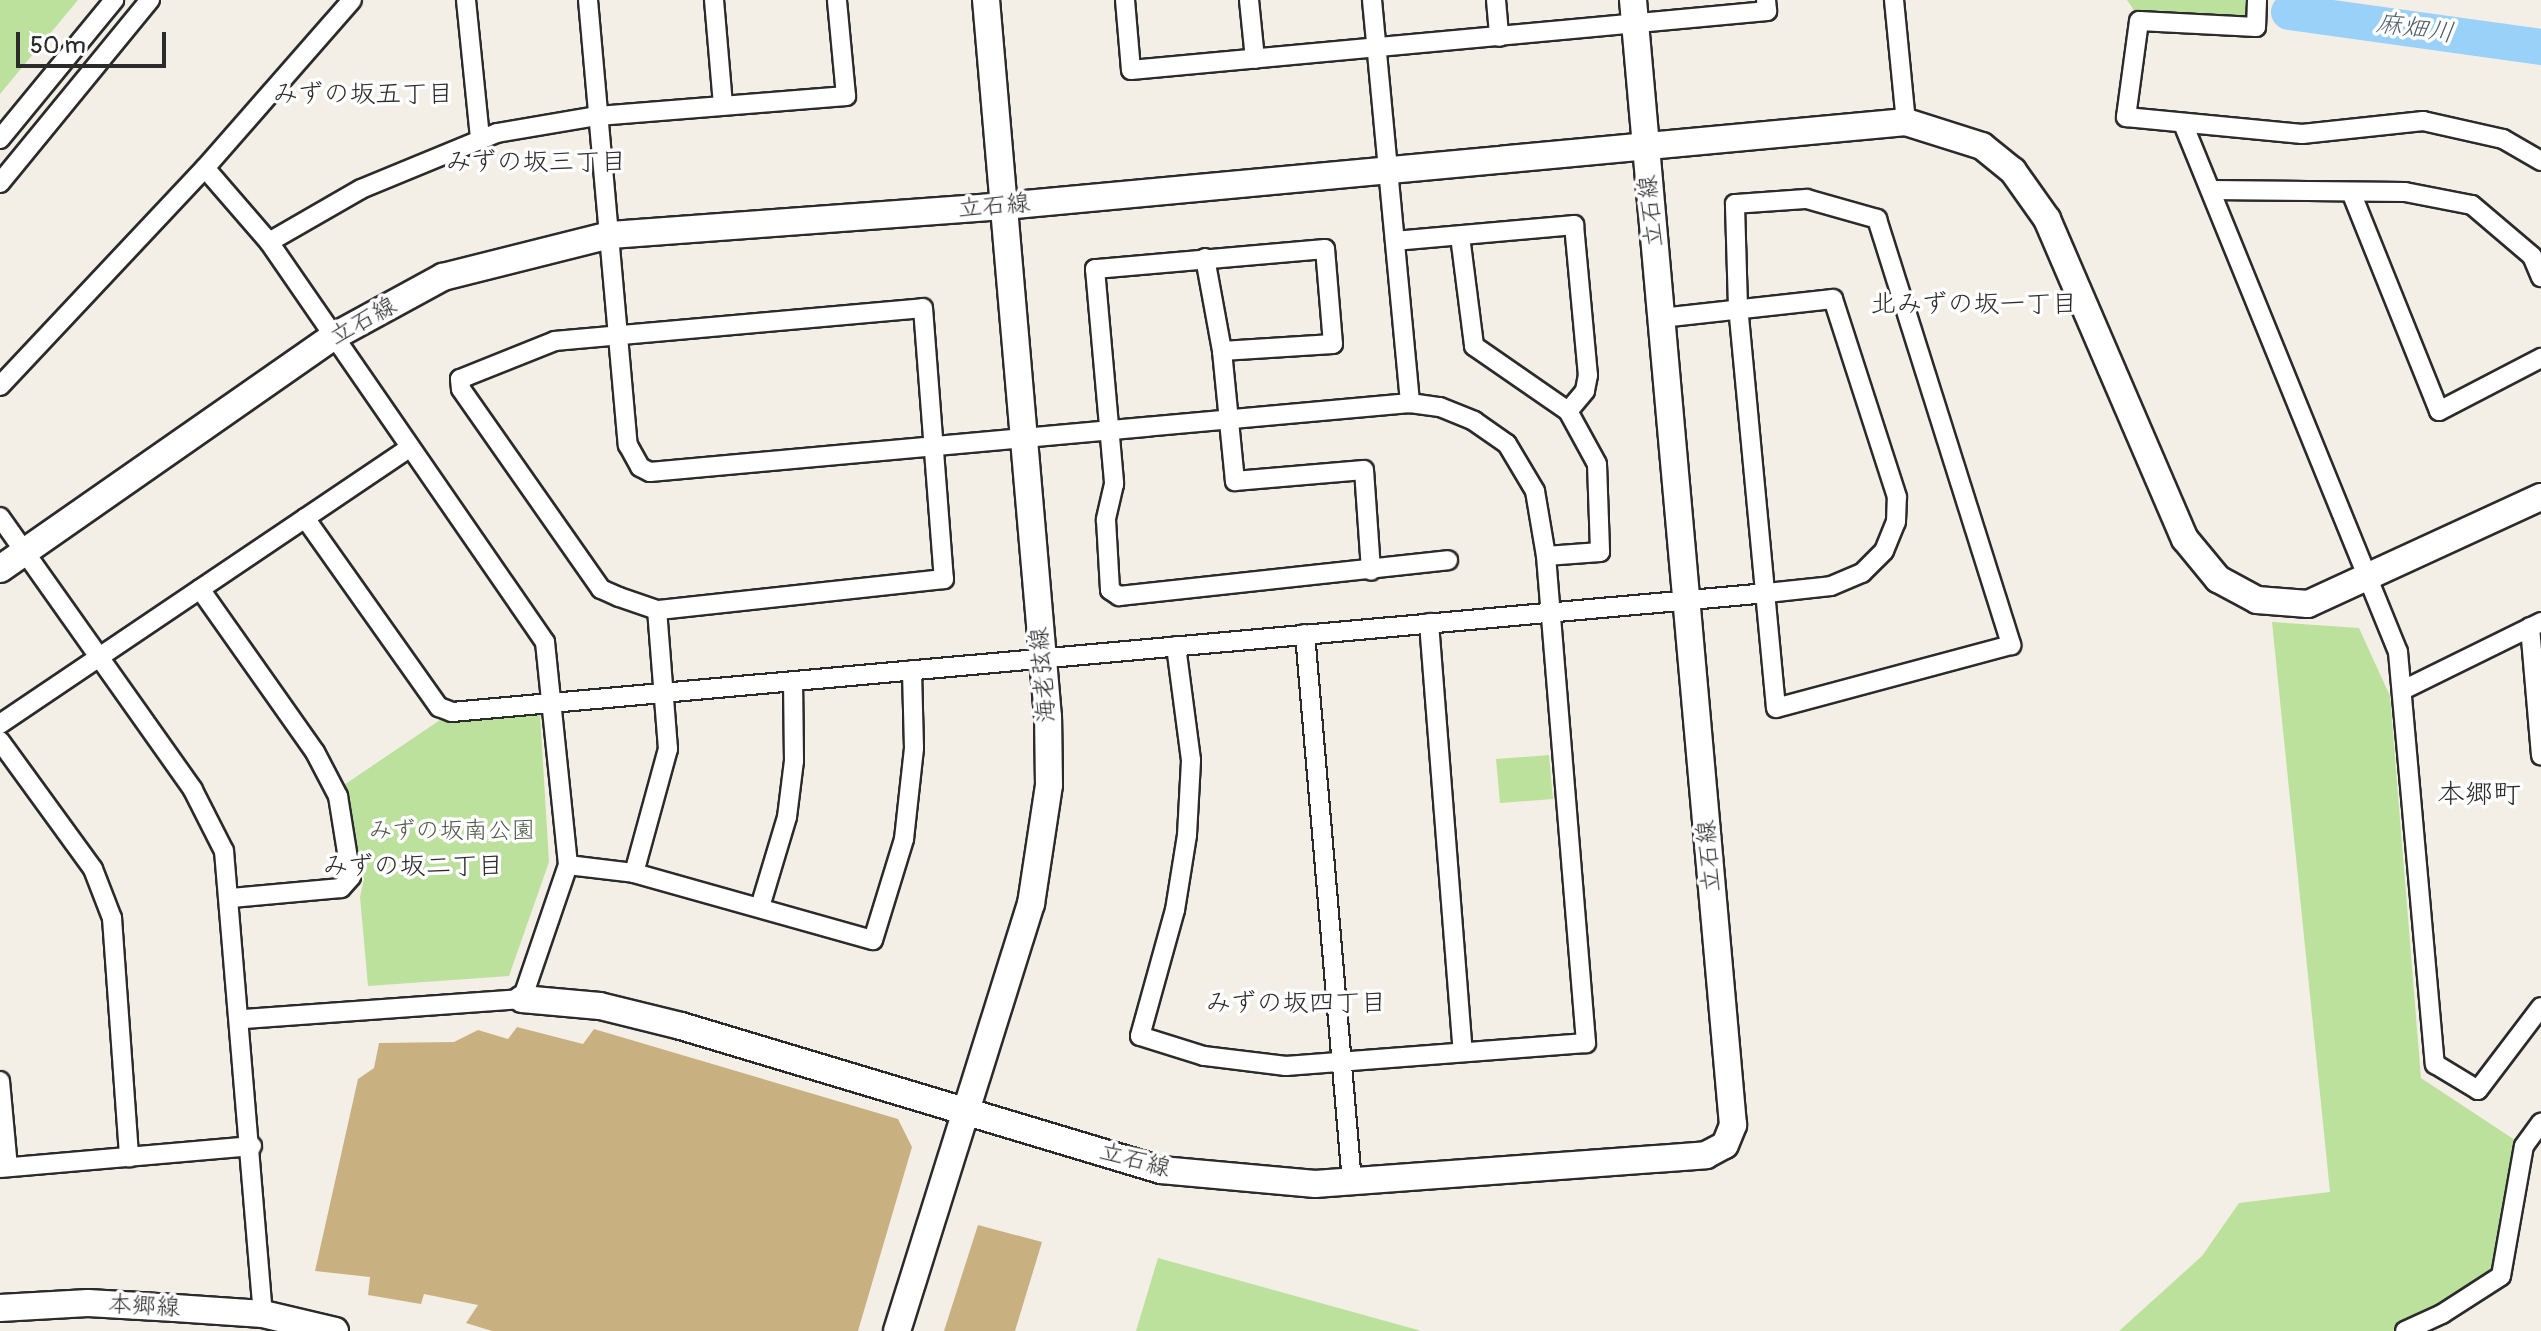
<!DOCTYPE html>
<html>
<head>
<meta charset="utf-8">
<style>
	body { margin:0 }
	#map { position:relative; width:2541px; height:1331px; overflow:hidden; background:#f4efe6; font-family:Pangolin,"Klee One",sans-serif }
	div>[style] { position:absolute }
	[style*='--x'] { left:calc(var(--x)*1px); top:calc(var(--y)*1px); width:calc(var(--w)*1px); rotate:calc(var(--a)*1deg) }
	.green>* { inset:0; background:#bbe19c }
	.river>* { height:36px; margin:-18px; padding:0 18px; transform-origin:18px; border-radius:18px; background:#9ad1f9 }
	.building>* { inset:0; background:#c8b080 }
	.roads { filter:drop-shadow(2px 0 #2b2b2b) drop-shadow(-2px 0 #2b2b2b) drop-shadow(0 2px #2b2b2b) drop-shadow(0 -2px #2b2b2b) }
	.street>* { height:18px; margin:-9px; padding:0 9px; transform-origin:9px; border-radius:9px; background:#fff }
	.secondary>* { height:26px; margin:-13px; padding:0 13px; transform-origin:13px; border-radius:13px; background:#fff }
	span { translate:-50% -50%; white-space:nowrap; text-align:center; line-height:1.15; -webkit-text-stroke:7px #fff; paint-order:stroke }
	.street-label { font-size:24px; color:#2b2b2b }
	.park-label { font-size:24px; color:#4f5847 }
	.water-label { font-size:26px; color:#4c5d69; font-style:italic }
	.neighbourhood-label { font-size:26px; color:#2b2b2b }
	.quarter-label { font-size:28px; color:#2b2b2b }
	.scale { position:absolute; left:16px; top:32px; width:150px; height:36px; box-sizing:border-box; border:4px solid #2b2b2b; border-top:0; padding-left:10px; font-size:24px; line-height:28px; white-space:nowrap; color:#2b2b2b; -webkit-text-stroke:6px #fff; paint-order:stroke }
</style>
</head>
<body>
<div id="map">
	<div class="green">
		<i style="clip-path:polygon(0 0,78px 0,0 94px)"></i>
		<i style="clip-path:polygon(2127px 0,2252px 0,2251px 22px,2138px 16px)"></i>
		<i style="clip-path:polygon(2272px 622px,2359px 628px,2390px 696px,2421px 1078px,2524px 1146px,2501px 1276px,2405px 1331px,2119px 1331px,2202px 1256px,2239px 1203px,2330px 1192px)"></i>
		<i style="clip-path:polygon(540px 714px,549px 862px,509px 976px,368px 986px,360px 897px,364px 879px,341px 787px,440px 720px)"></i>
		<i style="clip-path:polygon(1549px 755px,1553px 799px,1500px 803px,1496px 759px)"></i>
		<i style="clip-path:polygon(1158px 1258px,1418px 1330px,1420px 1331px,1136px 1331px)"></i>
	</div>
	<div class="river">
		<i style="--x:2289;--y:12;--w:254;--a:7.9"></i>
	</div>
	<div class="building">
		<i style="clip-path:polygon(517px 1027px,583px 1044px,594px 1029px,898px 1119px,912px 1147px,858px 1331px,492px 1331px,466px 1323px,478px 1305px,424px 1294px,421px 1304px,368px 1295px,370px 1277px,315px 1271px,358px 1079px,374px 1068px,379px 1043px,454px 1042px,478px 1030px,508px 1039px)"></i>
		<i style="clip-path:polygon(978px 1225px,1042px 1242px,1015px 1331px,944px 1331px)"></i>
	</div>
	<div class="roads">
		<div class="street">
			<i style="--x:466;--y:0;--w:140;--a:84.2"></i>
			<i style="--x:588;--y:0;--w:447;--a:84.9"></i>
			<i style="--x:628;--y:445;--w:25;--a:61"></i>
			<i style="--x:640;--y:467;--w:11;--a:27"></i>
			<i style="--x:650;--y:472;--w:763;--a:-5.19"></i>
			<i style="--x:1410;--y:403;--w:30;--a:8"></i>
			<i style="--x:1440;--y:407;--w:37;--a:22"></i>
			<i style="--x:1474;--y:421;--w:40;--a:34.9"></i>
			<i style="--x:1507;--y:444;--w:55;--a:59.2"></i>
			<i style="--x:1535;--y:491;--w:66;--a:80.4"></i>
			<i style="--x:1546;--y:556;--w:489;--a:85.3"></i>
			<i style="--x:1586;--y:1043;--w:301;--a:175.6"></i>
			<i style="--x:1286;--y:1066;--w:83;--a:-173"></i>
			<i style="--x:1204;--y:1056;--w:67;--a:-162.6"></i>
			<i style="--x:1140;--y:1036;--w:131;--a:-74.5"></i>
			<i style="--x:1175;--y:910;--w:76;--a:-80.9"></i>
			<i style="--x:1187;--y:835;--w:75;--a:-86.9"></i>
			<i style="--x:1191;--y:760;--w:115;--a:-97.5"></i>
			<i style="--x:714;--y:0;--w:105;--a:85.1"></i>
			<i style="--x:1125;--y:0;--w:70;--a:85.1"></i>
			<i style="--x:1131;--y:70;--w:639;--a:-5.3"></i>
			<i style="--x:1767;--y:11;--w:11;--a:-95"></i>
			<i style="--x:1249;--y:0;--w:59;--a:84.2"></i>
			<i style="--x:1372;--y:0;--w:405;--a:84.6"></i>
			<i style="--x:1496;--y:0;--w:37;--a:85"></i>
			<i style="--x:1894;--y:0;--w:123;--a:84.4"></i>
			<i style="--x:2257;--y:0;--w:27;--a:92"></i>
			<i style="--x:2256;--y:27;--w:117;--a:-177.1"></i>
			<i style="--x:2139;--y:21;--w:97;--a:97.7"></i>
			<i style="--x:2126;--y:117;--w:177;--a:5.5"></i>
			<i style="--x:2302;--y:134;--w:122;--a:-6.1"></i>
			<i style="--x:2423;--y:121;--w:82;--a:12.7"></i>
			<i style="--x:2503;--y:139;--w:44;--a:30.1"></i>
			<i style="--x:2184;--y:126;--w:568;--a:67.86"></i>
			<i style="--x:2398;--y:652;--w:414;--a:84.9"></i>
			<i style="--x:2435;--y:1064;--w:50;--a:31.2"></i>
			<i style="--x:2478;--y:1090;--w:104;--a:-52.8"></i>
			<i style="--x:0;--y:139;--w:180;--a:-50.6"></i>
			<i style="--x:205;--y:168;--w:98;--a:49.1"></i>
			<i style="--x:269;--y:242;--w:486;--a:55.4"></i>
			<i style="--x:545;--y:642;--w:224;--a:84.1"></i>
			<i style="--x:568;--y:865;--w:142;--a:108.9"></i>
			<i style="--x:522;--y:999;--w:282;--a:175.9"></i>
			<i style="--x:0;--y:183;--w:237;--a:-50.7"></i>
			<i style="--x:2211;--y:190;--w:194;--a:0.6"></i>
			<i style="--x:2405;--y:192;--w:68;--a:11"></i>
			<i style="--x:2472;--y:205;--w:79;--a:40.4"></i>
			<i style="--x:2532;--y:256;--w:23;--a:67"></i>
			<i style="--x:2351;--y:192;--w:236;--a:68.1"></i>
			<i style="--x:2439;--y:411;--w:115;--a:-27.5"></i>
			<i style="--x:1807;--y:199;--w:73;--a:15.9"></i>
			<i style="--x:1877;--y:219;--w:447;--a:72.5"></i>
			<i style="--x:2011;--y:645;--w:243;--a:165"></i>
			<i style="--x:1776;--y:708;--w:403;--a:-95.4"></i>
			<i style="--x:1738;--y:307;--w:103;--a:-91.7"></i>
			<i style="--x:1735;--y:204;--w:72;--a:-4"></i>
			<i style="--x:1460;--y:236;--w:111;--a:82.7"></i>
			<i style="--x:1474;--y:346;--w:114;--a:34.7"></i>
			<i style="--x:1568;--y:411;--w:60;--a:61.3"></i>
			<i style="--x:1597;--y:464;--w:88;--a:88"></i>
			<i style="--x:1600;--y:552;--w:54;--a:175.8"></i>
			<i style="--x:1395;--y:241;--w:180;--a:-5.1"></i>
			<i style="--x:1574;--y:225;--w:151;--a:84.7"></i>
			<i style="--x:1588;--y:375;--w:16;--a:101"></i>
			<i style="--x:1585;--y:391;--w:26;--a:130"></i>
			<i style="--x:269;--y:242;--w:106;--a:-29.9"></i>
			<i style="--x:361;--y:189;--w:147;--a:-22.4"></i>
			<i style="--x:497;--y:133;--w:102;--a:-9.6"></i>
			<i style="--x:598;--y:116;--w:249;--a:-4.6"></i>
			<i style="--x:846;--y:96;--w:96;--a:-95.4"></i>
			<i style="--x:1205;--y:258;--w:95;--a:79.6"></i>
			<i style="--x:1222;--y:351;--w:131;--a:84.3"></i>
			<i style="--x:1235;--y:481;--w:129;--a:-4.9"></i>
			<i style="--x:1364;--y:470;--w:101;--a:86"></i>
			<i style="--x:923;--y:308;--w:272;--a:85.6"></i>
			<i style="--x:944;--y:579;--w:289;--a:173.8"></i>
			<i style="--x:657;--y:610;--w:40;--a:-161.1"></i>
			<i style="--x:619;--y:597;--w:20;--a:-156"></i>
			<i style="--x:601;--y:589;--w:244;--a:-125"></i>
			<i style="--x:461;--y:389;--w:10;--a:-96"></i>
			<i style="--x:460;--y:379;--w:102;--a:-21.8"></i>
			<i style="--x:555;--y:341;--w:369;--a:-5.1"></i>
			<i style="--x:1222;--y:351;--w:111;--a:-3.6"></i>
			<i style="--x:1333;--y:344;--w:95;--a:-94.8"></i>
			<i style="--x:1325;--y:249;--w:231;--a:175"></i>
			<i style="--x:1095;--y:269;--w:216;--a:84.9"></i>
			<i style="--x:1114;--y:484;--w:37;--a:103"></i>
			<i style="--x:1106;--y:520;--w:70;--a:86.7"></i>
			<i style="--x:1110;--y:590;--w:11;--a:34"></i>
			<i style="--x:1119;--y:596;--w:331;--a:-6.2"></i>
			<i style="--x:0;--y:386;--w:299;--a:-46.8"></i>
			<i style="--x:205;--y:168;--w:223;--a:-48.8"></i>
			<i style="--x:0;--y:517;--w:334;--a:54.7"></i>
			<i style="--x:193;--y:790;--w:68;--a:63.1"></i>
			<i style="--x:224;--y:851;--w:465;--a:85.2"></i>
			<i style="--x:305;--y:518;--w:232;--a:54.7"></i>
			<i style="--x:439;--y:707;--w:14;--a:21"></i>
			<i style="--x:452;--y:712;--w:1320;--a:-5.17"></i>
			<i style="--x:1767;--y:593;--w:64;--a:-6.2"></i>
			<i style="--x:1831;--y:586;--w:34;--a:-23"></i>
			<i style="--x:1862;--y:573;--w:31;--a:-45"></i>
			<i style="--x:1884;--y:551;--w:31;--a:-68"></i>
			<i style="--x:1896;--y:522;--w:25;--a:-88"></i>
			<i style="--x:1897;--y:497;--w:208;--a:-107.9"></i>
			<i style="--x:1833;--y:299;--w:173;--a:173.7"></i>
			<i style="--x:200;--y:589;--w:199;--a:54.8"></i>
			<i style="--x:315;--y:752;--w:50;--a:62.4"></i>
			<i style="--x:338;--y:796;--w:82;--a:80.9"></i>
			<i style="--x:351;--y:877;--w:15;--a:132"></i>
			<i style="--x:341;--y:888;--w:110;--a:174.8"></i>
			<i style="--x:1429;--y:623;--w:429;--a:85.5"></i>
			<i style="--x:2530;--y:627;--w:129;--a:85.1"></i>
			<i style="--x:1305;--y:634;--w:550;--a:85.1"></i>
			<i style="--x:2403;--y:690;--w:154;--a:-26.2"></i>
			<i style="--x:0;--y:724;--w:492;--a:-34"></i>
			<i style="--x:0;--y:741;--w:158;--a:54"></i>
			<i style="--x:93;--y:869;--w:53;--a:68.8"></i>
			<i style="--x:112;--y:918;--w:240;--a:85.9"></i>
			<i style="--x:568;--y:865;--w:66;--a:6.9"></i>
			<i style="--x:634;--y:873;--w:248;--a:15.7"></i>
			<i style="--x:873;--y:940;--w:106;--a:-72.9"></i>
			<i style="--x:904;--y:839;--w:92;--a:-83.7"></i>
			<i style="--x:914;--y:748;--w:78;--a:-91.5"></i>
			<i style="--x:634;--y:873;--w:129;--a:-74.7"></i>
			<i style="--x:668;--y:749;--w:139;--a:-94.5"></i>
			<i style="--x:760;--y:907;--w:94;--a:-73.3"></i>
			<i style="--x:787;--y:817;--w:56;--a:-82.9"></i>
			<i style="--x:794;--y:761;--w:80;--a:-90.7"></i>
			<i style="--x:0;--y:1081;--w:86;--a:84.7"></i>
			<i style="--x:0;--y:1168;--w:253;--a:-5"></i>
			<i style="--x:2405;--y:1331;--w:41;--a:-24.7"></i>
			<i style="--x:2442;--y:1314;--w:70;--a:-32.8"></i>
			<i style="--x:2501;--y:1276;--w:132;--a:-80"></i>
			<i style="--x:2524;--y:1146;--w:29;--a:-54"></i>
		</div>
		<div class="secondary">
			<i style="--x:0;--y:569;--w:404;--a:-34.9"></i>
			<i style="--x:331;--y:338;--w:128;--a:-28.6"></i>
			<i style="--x:443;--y:277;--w:172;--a:-14.1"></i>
			<i style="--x:610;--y:235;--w:395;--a:-4.2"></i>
			<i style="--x:1004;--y:206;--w:906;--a:-5.32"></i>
			<i style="--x:1906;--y:122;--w:80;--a:17.5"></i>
			<i style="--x:1982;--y:146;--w:40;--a:39"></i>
			<i style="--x:2013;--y:171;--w:59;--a:54.7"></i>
			<i style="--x:2047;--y:219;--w:348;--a:66.7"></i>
			<i style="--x:2185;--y:539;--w:52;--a:50.5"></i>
			<i style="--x:2218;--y:579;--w:44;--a:28.3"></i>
			<i style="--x:2257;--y:600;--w:51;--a:4.5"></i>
			<i style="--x:2308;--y:604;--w:256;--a:-24.7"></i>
			<i style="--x:522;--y:999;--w:78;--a:5.1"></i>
			<i style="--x:600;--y:1006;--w:83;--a:13.9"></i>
			<i style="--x:681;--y:1026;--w:501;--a:16.7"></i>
			<i style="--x:1161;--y:1170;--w:155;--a:5.2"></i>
			<i style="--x:1315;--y:1184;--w:392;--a:-4.2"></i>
			<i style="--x:1706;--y:1155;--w:21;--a:-28"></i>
			<i style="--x:1725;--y:1145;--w:22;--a:-68"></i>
			<i style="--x:1733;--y:1125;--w:1129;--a:-95.08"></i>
			<i style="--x:0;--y:1308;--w:88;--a:-3.3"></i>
			<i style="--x:88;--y:1303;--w:87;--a:3.3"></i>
			<i style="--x:175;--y:1308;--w:88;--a:3.9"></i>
			<i style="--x:263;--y:1314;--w:74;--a:13.3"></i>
			<i style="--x:897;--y:1331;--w:448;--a:-72.6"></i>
			<i style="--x:1031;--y:904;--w:120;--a:-81.4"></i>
			<i style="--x:1049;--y:785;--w:68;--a:-90.8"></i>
			<i style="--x:1048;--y:717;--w:720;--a:-94.94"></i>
		</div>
	</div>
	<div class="street-label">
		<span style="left:994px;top:206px;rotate:-5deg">立石線</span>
		<span style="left:1651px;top:211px;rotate:-96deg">立石線</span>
		<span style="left:363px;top:321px;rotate:-29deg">立石線</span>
		<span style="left:1043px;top:675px;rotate:-95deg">海老弦線</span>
		<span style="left:1709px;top:856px;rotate:-95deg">立石線</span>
		<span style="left:1135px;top:1160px;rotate:15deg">立石線</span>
		<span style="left:144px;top:1306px;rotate:3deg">本郷線</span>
	</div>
	<div class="park-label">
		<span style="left:452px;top:831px">みずの坂南公園</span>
	</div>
	<div class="water-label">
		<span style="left:2415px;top:29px;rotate:8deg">麻畑川</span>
	</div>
	<div class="neighbourhood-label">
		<span style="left:363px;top:95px">みずの坂五丁目</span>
		<span style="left:536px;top:163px">みずの坂三丁目</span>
		<span style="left:1974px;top:305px">北みずの坂一丁目</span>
		<span style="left:413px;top:867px">みずの坂二丁目</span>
		<span style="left:1296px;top:1004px">みずの坂四丁目</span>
	</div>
	<div class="quarter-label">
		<span style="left:2479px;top:795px">本郷町</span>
	</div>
	<div class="scale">50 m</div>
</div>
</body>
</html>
